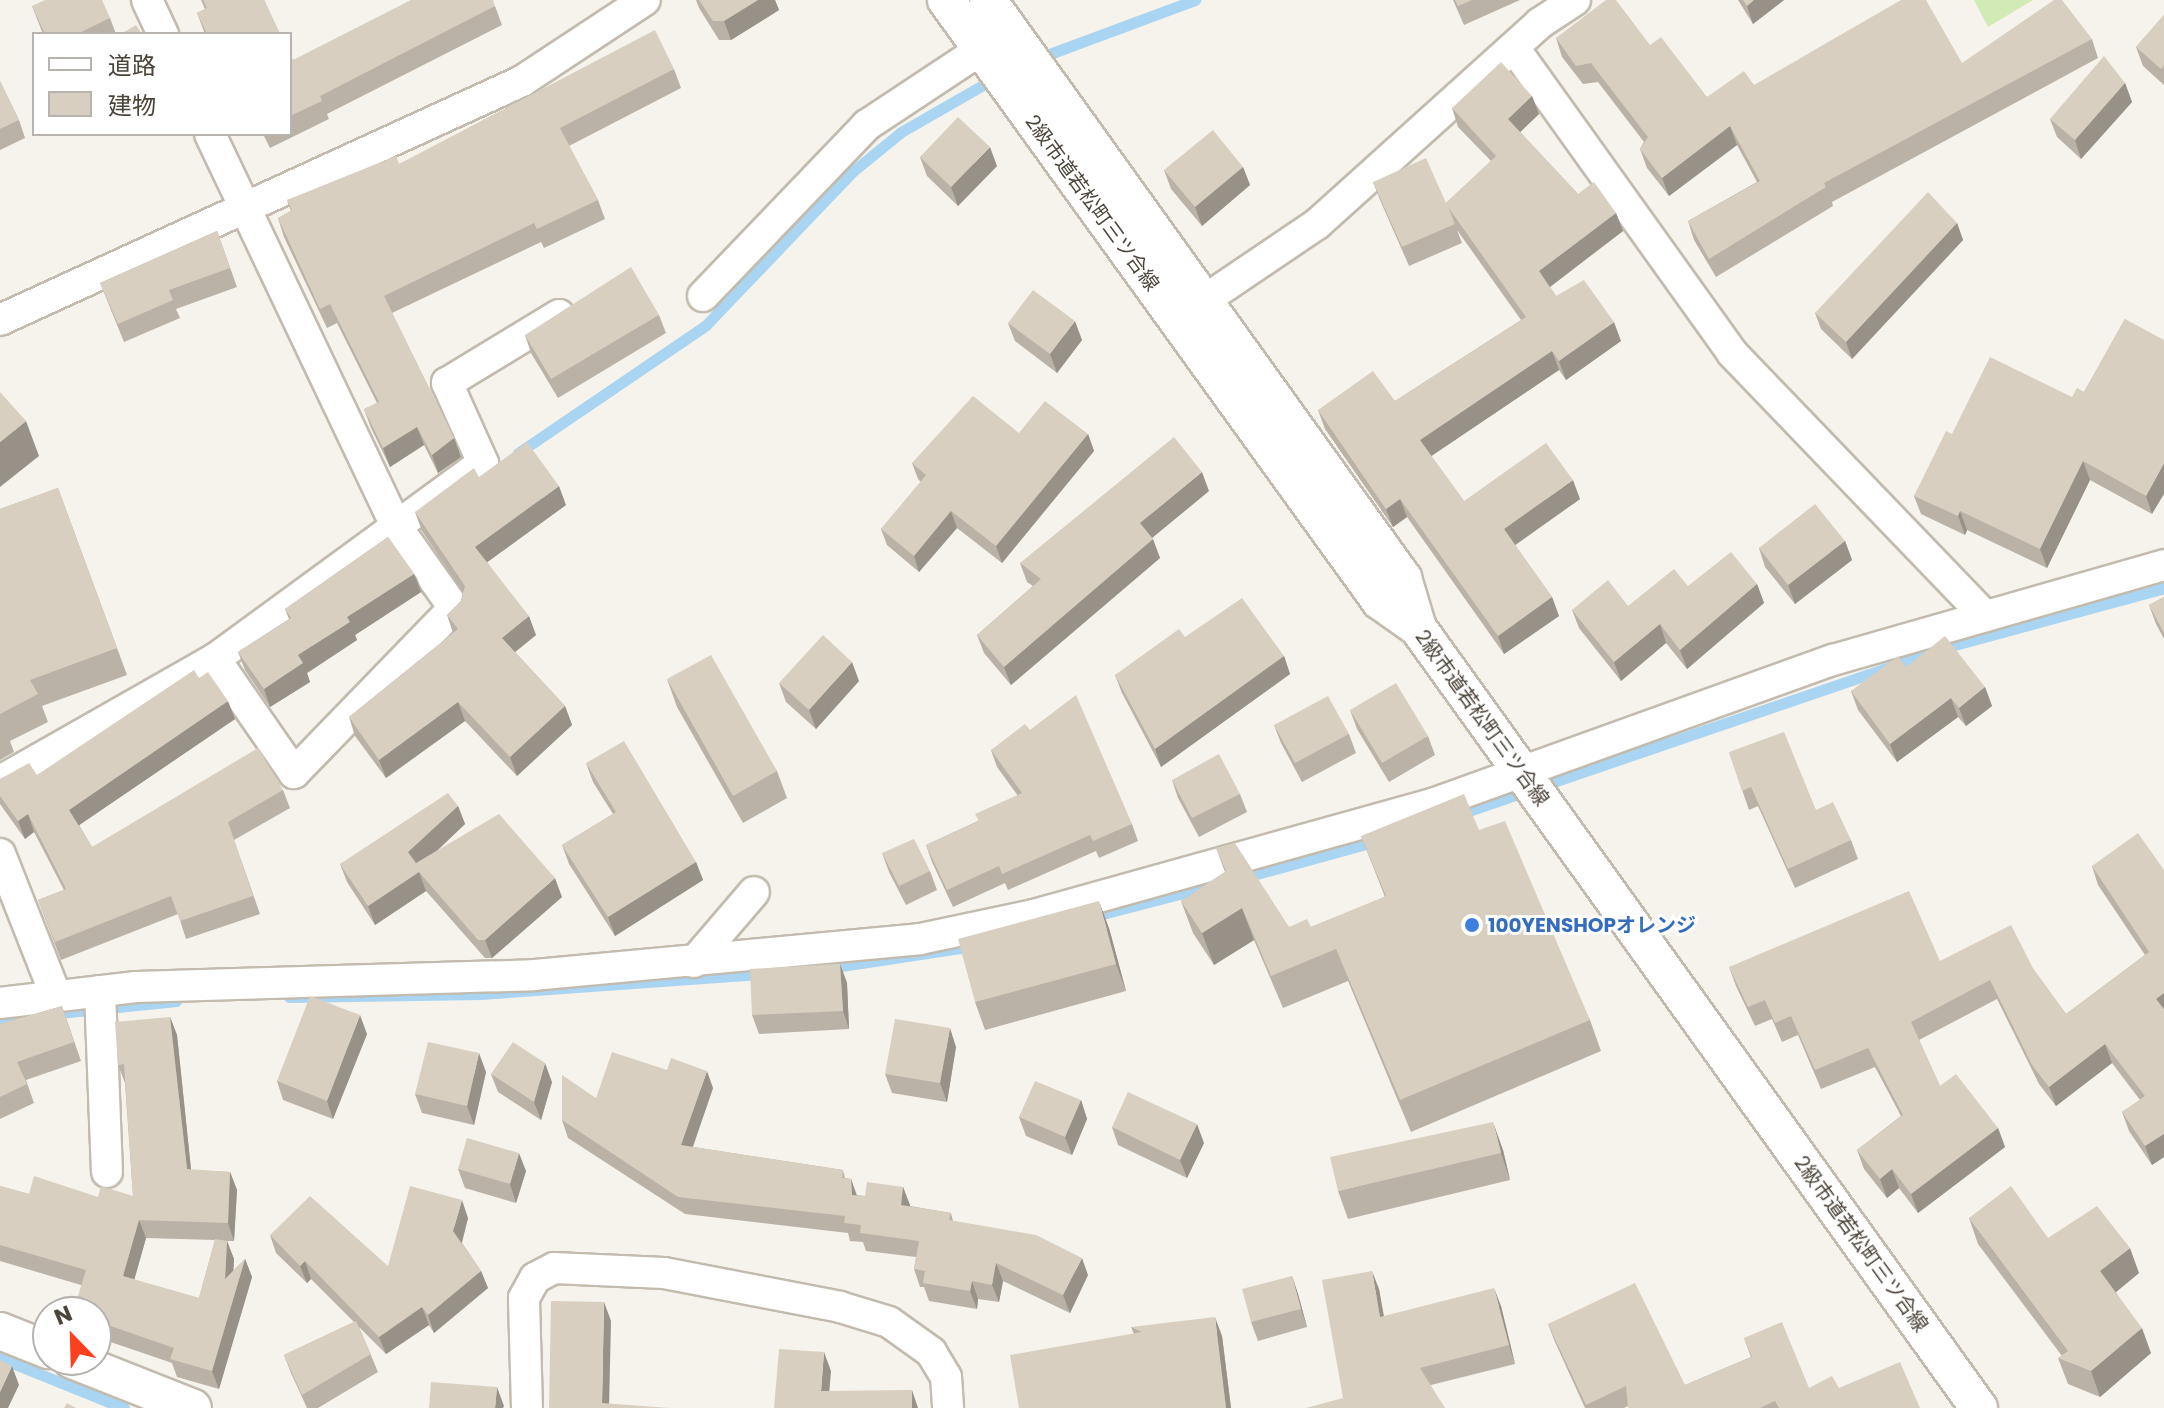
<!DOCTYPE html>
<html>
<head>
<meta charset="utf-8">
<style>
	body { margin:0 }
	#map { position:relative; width:2164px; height:1408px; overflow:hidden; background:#f6f3ec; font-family:Poppins,"Noto Sans JP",sans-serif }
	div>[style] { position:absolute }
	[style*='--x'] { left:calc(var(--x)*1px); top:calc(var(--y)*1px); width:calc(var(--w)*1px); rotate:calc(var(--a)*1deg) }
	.green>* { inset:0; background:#d2eab5 }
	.stream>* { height:11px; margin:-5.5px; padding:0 5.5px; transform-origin:5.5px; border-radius:5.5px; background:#a9d4f2 }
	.roads { filter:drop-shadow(2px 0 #c2bbae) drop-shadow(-2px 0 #c2bbae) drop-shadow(0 2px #c2bbae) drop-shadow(0 -2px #c2bbae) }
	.minor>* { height:30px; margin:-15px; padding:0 15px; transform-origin:15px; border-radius:15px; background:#fff }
	.tertiary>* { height:36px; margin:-18px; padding:0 18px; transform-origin:18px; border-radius:18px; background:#fff }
	.wall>* { inset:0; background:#bab2a6 }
	.shaded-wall>* { inset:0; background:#979187 }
	.building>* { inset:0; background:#d8cfc1 }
	.dots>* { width:22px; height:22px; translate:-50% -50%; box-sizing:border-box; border:4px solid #fff; border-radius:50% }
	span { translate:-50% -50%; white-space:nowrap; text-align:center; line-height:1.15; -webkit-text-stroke:6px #fff; paint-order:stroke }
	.street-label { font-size:20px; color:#4b4439 }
	.shop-label { font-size:20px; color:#366cbe; font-weight:700 }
	.left { translate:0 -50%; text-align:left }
	.legend { position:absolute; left:32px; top:32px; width:260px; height:104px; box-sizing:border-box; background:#fff; border:2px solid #b7b4b0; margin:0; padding:10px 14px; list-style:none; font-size:24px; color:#4b4439 }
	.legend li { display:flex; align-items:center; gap:16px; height:40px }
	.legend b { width:40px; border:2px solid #b7b4b0 }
	.north { position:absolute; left:32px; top:1296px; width:80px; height:80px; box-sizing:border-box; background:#fff; border:2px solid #b7b4b0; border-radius:50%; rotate:337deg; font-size:22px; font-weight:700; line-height:32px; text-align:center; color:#4b4439 }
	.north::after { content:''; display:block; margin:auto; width:28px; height:36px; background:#fc3f1d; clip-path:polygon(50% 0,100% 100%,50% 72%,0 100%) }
</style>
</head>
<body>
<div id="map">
	<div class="green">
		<i style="clip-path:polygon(1974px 0,2033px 0,1988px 27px)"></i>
	</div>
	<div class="stream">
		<i style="--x:1036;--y:59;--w:170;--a:-20.4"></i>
		<i style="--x:518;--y:453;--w:227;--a:-34.2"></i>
		<i style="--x:706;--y:325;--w:211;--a:-46.3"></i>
		<i style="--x:852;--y:172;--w:63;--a:-39.2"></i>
		<i style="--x:901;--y:132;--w:108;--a:-29.9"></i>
		<i style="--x:1457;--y:815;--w:522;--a:-18.89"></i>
		<i style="--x:1951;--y:646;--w:221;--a:-15.2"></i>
		<i style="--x:1242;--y:878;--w:139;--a:-15.4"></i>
		<i style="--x:1091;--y:917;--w:127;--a:-14.6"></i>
		<i style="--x:828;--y:968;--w:147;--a:-8.6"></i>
		<i style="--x:289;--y:997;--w:192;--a:-0.9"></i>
		<i style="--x:481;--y:994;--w:283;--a:-4.1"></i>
		<i style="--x:0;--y:1019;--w:177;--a:-5.8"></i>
		<i style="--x:0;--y:1358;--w:134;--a:22"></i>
	</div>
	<div class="roads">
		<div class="minor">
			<i style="--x:147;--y:0;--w:38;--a:65"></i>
			<i style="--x:1514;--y:48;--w:375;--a:54.4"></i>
			<i style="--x:1732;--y:353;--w:365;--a:46.1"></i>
			<i style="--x:210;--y:134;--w:434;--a:64.6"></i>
			<i style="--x:396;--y:526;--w:100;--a:54.7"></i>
			<i style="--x:454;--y:608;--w:230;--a:134.1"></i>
			<i style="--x:294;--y:773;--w:139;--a:-124.7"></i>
			<i style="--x:703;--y:296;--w:237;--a:-46.2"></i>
			<i style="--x:867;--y:125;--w:138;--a:-33.5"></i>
			<i style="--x:1184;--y:314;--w:161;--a:-34.1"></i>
			<i style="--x:1317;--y:224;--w:300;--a:-42"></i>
			<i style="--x:1540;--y:23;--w:42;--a:-33.3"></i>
			<i style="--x:0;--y:320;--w:574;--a:-24.6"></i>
			<i style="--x:522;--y:81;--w:147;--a:-33.4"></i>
			<i style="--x:0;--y:781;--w:247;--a:-29.6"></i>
			<i style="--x:215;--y:659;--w:332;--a:-36.2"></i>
			<i style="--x:483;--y:463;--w:88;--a:-114.2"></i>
			<i style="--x:447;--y:383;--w:131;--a:-31.3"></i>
			<i style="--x:0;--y:854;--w:153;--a:68.5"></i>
			<i style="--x:694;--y:962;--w:92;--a:-49.4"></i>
			<i style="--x:100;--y:991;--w:181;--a:87.8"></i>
			<i style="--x:0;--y:1003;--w:137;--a:-6.7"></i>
			<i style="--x:136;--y:987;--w:398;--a:-1.7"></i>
			<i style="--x:534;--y:975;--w:388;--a:-5.3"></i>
			<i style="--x:920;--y:939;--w:116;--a:-11.9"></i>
			<i style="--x:1034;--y:915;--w:416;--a:-15.6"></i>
			<i style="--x:1435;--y:803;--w:423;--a:-19.8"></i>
			<i style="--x:1833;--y:660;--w:344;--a:-16"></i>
			<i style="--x:527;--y:1408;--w:110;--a:-91.6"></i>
			<i style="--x:524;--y:1298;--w:23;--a:-61"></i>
			<i style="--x:535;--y:1278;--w:21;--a:-28"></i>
			<i style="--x:554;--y:1268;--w:110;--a:2.6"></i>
			<i style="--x:664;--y:1273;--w:179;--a:10.9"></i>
			<i style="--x:840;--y:1307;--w:51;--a:17"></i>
			<i style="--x:889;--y:1322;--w:52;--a:35.5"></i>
			<i style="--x:931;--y:1352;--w:29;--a:59"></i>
			<i style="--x:946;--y:1377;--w:31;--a:86"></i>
		</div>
		<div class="tertiary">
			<i style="--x:946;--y:0;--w:741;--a:54.17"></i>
			<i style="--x:1380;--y:601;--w:47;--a:35.4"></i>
			<i style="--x:1418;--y:628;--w:961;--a:54.28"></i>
			<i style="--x:988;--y:0;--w:712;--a:54.32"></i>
			<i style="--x:1403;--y:578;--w:52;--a:73.3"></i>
			<i style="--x:0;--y:1331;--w:52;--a:21.6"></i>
			<i style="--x:72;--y:1360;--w:130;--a:21.6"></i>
		</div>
	</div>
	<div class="wall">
		<i style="clip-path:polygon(201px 0,264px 0,280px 34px,205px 34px,197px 13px,205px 9px)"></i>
		<i style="clip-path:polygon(696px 0,775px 0,779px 10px,731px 40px,719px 40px,699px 8px)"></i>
		<i style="clip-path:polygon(1453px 0,1520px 0,1464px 25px)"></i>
		<i style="clip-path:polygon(1738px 0,1784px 0,1753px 24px)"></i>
		<i style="clip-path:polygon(32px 6px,110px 18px,116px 34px,43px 34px)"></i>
		<i style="clip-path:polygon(495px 6px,502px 25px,327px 114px,329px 119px,270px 148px,263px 134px,290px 134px,290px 55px,293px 60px)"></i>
		<i style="clip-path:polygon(2164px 15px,2164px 85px,2143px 66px,2136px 47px)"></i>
		<i style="clip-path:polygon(1556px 38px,1650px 45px,1707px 97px,1754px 85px,1962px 63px,2092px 39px,2098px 58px,1832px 202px,1833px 206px,1716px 277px,1694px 240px,1688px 221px,1757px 182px,1737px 145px,1669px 196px,1647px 168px,1640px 149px,1644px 142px,1598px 82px,1583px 84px,1562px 57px)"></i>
		<i style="clip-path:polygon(674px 69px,681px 88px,569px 146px,598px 200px,605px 219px,544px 248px,541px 242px,392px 313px,461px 457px,438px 473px,424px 445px,390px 467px,371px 428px,364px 409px,377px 403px,337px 323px,327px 328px,284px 237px,278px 218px,291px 211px,287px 200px,399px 164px)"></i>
		<i style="clip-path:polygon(0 81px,19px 120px,25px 138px,0 150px)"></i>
		<i style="clip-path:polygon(2125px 83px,2132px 102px,2081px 159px,2057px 137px,2050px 119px)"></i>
		<i style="clip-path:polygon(1532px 96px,1539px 114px,1520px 132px,1578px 194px,1616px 213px,1623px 231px,1550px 287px,1556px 296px,1621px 341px,1566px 380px,1559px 370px,1431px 456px,1464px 501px,1580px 499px,1515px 545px,1552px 597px,1559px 616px,1504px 654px,1407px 517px,1393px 527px,1325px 429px,1318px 410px,1395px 401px,1521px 320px,1457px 230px,1462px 243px,1409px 266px,1380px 200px,1373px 182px,1446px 203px,1491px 161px,1458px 127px,1452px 108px)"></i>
		<i style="clip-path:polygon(920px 157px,997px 166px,958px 206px,927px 176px)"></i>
		<i style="clip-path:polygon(1243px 167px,1250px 185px,1202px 226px,1171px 189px,1164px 170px)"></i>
		<i style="clip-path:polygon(1957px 223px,1963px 240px,1852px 359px,1821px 329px,1815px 313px)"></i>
		<i style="clip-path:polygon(217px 231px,237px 287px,176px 309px,180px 318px,124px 342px,100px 283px)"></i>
		<i style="clip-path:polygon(659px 315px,666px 333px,558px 398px,531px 353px,525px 335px)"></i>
		<i style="clip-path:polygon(2125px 319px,2152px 514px,2090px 480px,2047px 568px,1967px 530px,1965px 535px,1921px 514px,1914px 496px,1952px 434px,2072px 397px,2084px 392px)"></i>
		<i style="clip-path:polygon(1008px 323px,1082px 340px,1057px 373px,1015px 341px)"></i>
		<i style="clip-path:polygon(1019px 433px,1088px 434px,1094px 451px,1002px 563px,957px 528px,919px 572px,887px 545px,881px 529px,921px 482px,918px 479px,912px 463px)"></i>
		<i style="clip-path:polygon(479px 477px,566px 505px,487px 562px,536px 635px,515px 652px,565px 706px,572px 725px,517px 776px,465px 721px,386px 778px,355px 736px,349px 717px,453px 633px,447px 615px,461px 601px,463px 592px,422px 531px,415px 512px)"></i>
		<i style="clip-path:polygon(58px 488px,127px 675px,42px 706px,48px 722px,10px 741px,14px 752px,0 760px,0 509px)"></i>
		<i style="clip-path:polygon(1209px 491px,1152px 538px,1160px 558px,1011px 685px,984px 653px,977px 635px,1033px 586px,1027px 582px,1020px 563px)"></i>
		<i style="clip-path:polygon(388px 537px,417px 578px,424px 596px,421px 592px,355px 635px,357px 640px,307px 673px,310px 682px,270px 707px,245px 670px,238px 652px,289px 619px,285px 609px)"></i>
		<i style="clip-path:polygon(1845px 541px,1852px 560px,1795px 604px,1765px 567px,1759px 548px)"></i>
		<i style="clip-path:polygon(1757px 584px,1764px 603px,1687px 669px,1666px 643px,1621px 681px,1579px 628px,1572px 610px,1628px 606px,1688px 586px)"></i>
		<i style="clip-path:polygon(2164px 597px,2164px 639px,2156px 624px,2149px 605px)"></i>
		<i style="clip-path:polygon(1185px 637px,1284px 656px,1290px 674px,1161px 767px,1122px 693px,1115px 675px)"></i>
		<i style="clip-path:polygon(1906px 667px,1985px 687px,1992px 706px,1966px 726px,1958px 717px,1897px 762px,1858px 710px,1851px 691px)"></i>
		<i style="clip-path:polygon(199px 678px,235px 719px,79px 825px,92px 847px,283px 790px,290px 808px,234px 840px,260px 914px,186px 939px,178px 914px,61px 960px,38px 900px,64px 890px,34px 832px,25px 839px,0 804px,0 779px,37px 775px)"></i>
		<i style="clip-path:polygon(667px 679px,777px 771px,787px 798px,743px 823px,677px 707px)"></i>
		<i style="clip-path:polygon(859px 681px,816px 729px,786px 702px,779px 683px)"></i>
		<i style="clip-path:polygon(1350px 710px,1428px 736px,1435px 755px,1389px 782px,1357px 729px)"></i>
		<i style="clip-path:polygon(1274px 725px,1349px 734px,1356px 753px,1302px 782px,1281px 743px)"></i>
		<i style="clip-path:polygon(1030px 730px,1132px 824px,1138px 841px,1099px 858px,1096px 851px,1008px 890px,1005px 883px,953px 907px,932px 862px,926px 845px,978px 821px,1018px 796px,997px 767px,991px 750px)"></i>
		<i style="clip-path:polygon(1729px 752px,1816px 810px,1851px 840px,1858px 859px,1795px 888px,1758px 806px,1749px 810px)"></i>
		<i style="clip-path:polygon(586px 763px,696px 862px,703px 880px,615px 936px,569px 864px,562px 845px,613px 814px,593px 782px)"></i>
		<i style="clip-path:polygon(1172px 780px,1240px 794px,1247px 812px,1199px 837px,1178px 798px)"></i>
		<i style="clip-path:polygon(458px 806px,465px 824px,436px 852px,562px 897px,492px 958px,485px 958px,426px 891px,375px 925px,347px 882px,340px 864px)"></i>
		<i style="clip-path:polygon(1479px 830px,1590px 1020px,1601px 1051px,1411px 1132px,1348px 981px,1283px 1008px,1254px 940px,1214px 965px,1193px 933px,1181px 901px,1225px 872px,1216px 848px,1289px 927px,1311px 927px,1385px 897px,1361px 836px)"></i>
		<i style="clip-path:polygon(882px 853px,930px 871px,937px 890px,906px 905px,889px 872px)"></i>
		<i style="clip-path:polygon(2092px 866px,2164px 870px,2164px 1157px,2152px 1165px,2129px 1131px,2122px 1112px,2140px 1100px,2112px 1063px,2056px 1106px,2039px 1084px,1997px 999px,1919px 1040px,1940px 1086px,1998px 1128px,2005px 1147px,1918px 1213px,1899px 1188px,1887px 1198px,1864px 1169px,1857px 1150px,1901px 1116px,1875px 1067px,1821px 1089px,1798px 1035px,1782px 1042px,1772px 1019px,1755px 1026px,1736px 986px,1729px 967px,1940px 961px,2034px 970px,2066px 1014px,2145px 955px,2098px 885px)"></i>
		<i style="clip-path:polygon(1109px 928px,1126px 991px,985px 1030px,975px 1002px)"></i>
		<i style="clip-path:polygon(840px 964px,847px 983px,849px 1029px,759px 1034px,752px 1015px)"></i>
		<i style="clip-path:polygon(62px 1006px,81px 1061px,26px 1080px,34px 1103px,0 1119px,0 1024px)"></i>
		<i style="clip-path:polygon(evenodd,170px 1017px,177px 1035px,191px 1170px,230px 1172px,237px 1190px,234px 1241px,224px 1241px,227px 1241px,234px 1259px,233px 1271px,245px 1259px,252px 1277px,219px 1389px,177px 1377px,172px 1363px,96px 1337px,96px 1312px,81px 1285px,0 1261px,0 1186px,29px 1194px,98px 1197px,133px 1196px,125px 1083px,118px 1065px,170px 1017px,146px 1238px,215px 1240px,199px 1298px,134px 1280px,146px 1238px)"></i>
		<i style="clip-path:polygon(367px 1034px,333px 1119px,283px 1100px,277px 1081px)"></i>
		<i style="clip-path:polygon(956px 1047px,947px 1102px,892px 1093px,885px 1074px)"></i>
		<i style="clip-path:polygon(486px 1072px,474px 1125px,422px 1113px,415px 1094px)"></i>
		<i style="clip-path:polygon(491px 1074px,552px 1082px,541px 1120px,498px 1092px)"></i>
		<i style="clip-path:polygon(713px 1088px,693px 1147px,843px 1170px,845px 1178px,851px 1179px,857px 1195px,865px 1196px,903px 1187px,910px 1206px,951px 1213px,953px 1221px,1088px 1275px,1070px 1313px,1003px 1281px,999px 1302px,978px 1299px,977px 1309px,929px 1301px,924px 1287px,920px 1287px,914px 1269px,916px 1257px,866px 1251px,863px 1242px,850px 1241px,848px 1233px,685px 1214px,568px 1138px,562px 1120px,596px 1098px)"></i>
		<i style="clip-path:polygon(1081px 1100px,1087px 1119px,1072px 1155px,1026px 1136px,1019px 1117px)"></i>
		<i style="clip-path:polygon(1112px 1127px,1204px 1143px,1187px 1178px,1118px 1145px)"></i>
		<i style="clip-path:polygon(1503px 1150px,1510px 1180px,1348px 1219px,1338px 1191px)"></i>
		<i style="clip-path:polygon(458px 1169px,526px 1171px,516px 1203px,465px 1188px)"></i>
		<i style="clip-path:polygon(468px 1218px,462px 1243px,481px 1271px,488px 1288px,434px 1333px,429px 1325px,386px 1354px,359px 1327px,378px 1372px,318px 1408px,307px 1408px,291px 1373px,284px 1355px,354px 1322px,311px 1279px,307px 1283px,276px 1253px,270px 1235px,388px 1266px)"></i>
		<i style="clip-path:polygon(1969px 1218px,2048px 1238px,2139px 1273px,2116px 1292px,2151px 1353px,2100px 1397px,2068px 1384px,2058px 1358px,2062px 1356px,1978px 1244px)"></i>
		<i style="clip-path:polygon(1292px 1276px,1298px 1294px,1307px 1327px,1258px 1341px,1251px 1322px)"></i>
		<i style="clip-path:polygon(1379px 1289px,1384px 1316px,1501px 1306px,1515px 1364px,1431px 1385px,1343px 1398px)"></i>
		<i style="clip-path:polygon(1548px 1324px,1685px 1385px,1751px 1357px,1744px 1338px,1809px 1388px,1839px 1388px,1920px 1408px,1628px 1408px,1628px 1406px,1624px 1408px,1585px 1408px,1555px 1342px)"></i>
		<i style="clip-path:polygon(1131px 1327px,1222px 1336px,1231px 1408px,1019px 1408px,1134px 1334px)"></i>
	</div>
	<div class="shaded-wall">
		<i style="clip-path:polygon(758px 0,775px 0,779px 10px,731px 40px,724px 21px)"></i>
		<i style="clip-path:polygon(1754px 0,1784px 0,1753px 24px,1747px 6px)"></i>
		<i style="clip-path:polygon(2125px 83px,2132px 102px,2081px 159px,2075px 140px)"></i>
		<i style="clip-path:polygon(1532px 96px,1539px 114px,1515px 137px,1508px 119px)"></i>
		<i style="clip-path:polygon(1730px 126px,1737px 145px,1669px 196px,1662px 178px)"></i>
		<i style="clip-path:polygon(990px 147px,997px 166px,958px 206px,951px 187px)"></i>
		<i style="clip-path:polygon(1243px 167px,1250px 185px,1202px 226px,1195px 207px)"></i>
		<i style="clip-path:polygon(1616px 213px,1623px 231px,1546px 290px,1539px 271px)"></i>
		<i style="clip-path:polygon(1957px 223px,1963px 240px,1852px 359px,1846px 342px)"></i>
		<i style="clip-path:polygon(1075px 321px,1082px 340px,1057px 373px,1050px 354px)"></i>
		<i style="clip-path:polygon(1614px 322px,1621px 341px,1566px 380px,1559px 361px)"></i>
		<i style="clip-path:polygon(1552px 351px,1559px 370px,1427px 459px,1420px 440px)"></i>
		<i style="clip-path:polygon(26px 421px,39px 456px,0 487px,0 442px)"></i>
		<i style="clip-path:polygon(417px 427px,424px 445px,390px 467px,383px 448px)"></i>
		<i style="clip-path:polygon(1088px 434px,1094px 451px,1002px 563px,996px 546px)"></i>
		<i style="clip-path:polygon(454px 438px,461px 457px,438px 473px,432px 455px)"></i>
		<i style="clip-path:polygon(2083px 461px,2090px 480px,2047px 568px,2040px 549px)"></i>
		<i style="clip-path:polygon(2164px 463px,2164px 494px,2152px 514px,2146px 496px)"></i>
		<i style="clip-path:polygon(1202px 472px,1209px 491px,1147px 542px,1140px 523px)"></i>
		<i style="clip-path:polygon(1573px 480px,1580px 499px,1511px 548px,1504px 529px)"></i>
		<i style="clip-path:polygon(559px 486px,566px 505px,482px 566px,475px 547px)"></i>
		<i style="clip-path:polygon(1400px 499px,1407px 517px,1393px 527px,1386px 509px)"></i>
		<i style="clip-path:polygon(951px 511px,957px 528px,919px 572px,914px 556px)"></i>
		<i style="clip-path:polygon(1960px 511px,1967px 530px,1965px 535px,1958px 516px)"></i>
		<i style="clip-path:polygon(1153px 539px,1160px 558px,1011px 685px,1004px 667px)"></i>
		<i style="clip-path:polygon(1845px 541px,1852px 560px,1795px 604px,1788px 585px)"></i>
		<i style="clip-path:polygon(414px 574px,421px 592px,355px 635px,357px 640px,307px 673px,310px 682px,270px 707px,264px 689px,298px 655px,347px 617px)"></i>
		<i style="clip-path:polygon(1757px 584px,1764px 603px,1687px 669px,1680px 650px)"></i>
		<i style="clip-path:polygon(1552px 597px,1559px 616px,1504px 654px,1498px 636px)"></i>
		<i style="clip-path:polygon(529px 616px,536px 635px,509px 657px,502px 638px)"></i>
		<i style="clip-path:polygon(1660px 624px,1666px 643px,1621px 681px,1614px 662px)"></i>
		<i style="clip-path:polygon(1284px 656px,1290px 674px,1161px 767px,1155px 749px)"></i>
		<i style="clip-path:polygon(852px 662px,859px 681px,816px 729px,809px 710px)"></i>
		<i style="clip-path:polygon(1985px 687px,1992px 706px,1966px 726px,1959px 708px)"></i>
		<i style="clip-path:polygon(1951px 698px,1958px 717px,1897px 762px,1890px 744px)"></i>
		<i style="clip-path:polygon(228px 701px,235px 719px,75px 828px,69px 810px)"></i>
		<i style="clip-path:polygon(458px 702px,465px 721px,386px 778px,379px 760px)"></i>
		<i style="clip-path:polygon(565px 706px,572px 725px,517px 776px,510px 757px)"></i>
		<i style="clip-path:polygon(458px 806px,465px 824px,415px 871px,408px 852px)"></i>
		<i style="clip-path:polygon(28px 814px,34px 832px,25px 839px,18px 821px)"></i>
		<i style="clip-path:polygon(696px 862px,703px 880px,615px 936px,608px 917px)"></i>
		<i style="clip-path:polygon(419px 872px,426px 891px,375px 925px,368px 906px)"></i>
		<i style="clip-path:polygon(555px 878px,562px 897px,492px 958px,485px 940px)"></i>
		<i style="clip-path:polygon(1099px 901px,1109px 928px,1126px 991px,1116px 964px)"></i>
		<i style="clip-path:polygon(1242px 908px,1254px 940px,1214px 965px,1202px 933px)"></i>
		<i style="clip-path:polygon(840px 964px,847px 983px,849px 1029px,843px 1011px)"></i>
		<i style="clip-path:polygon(2164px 993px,2164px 1017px,2156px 999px)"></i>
		<i style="clip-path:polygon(360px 1015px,367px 1034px,333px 1119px,327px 1101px)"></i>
		<i style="clip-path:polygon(170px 1017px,177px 1035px,193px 1188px,187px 1169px)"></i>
		<i style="clip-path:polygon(950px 1028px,956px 1047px,947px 1102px,940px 1083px)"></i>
		<i style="clip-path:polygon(2105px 1044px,2112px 1063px,2056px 1106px,2049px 1087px)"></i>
		<i style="clip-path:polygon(479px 1053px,486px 1072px,474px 1125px,467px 1106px)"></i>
		<i style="clip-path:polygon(545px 1063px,552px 1082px,541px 1120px,534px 1102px)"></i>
		<i style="clip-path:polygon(707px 1071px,713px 1088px,687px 1163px,681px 1145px)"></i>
		<i style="clip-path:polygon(1081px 1100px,1087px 1119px,1072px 1155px,1065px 1137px)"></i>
		<i style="clip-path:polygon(1493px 1122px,1503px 1150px,1510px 1180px,1501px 1153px)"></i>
		<i style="clip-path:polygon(1197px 1124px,1204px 1143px,1187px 1178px,1180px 1160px)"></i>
		<i style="clip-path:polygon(1998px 1128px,2005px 1147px,1918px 1213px,1911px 1194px)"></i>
		<i style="clip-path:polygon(2164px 1134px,2164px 1157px,2152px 1165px,2145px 1146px)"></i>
		<i style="clip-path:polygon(519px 1153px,526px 1171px,516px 1203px,510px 1184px)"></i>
		<i style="clip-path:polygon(1892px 1169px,1899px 1188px,1887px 1198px,1880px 1179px)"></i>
		<i style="clip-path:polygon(230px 1172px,237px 1190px,234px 1241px,228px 1223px)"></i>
		<i style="clip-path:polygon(851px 1179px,857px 1197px,852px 1195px)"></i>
		<i style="clip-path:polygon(903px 1187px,910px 1205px,907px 1223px,901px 1205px)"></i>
		<i style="clip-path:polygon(462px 1200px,468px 1218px,460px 1249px,453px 1231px)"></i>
		<i style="clip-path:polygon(139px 1220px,146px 1238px,130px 1295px,123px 1276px)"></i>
		<i style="clip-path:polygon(227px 1241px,234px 1259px,232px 1297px,225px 1279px)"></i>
		<i style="clip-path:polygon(2130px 1248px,2139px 1273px,2110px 1297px,2100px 1271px)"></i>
		<i style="clip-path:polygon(1082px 1258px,1088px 1275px,1070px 1313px,1063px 1295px)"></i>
		<i style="clip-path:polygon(245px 1259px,252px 1277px,219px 1389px,212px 1371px)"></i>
		<i style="clip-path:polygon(305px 1261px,311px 1279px,307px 1283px,300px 1266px)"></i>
		<i style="clip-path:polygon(996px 1263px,1003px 1281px,999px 1302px,992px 1285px)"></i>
		<i style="clip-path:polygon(481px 1271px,488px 1288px,434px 1333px,428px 1315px)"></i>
		<i style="clip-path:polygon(1372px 1271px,1379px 1289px,1387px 1336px,1380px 1317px)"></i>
		<i style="clip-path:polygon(1292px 1276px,1298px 1294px,1307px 1327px,1301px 1309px)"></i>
		<i style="clip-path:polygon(972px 1281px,978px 1299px,977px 1309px,970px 1291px)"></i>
		<i style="clip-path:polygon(1494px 1288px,1501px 1306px,1515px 1364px,1509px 1345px)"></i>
		<i style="clip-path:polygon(604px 1302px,611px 1321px,609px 1408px,602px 1403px)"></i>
		<i style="clip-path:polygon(422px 1307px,429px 1325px,386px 1354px,379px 1337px)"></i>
		<i style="clip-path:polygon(1215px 1317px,1222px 1336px,1231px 1408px,1226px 1408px)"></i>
		<i style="clip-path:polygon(2142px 1328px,2151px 1353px,2100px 1397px,2091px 1371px)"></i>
		<i style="clip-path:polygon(824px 1352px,831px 1371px,828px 1408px,821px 1391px)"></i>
		<i style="clip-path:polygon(12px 1366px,19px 1385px,8px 1408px,0 1408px,0 1392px)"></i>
		<i style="clip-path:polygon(497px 1387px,504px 1406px,503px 1408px,495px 1408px)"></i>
		<i style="clip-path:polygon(912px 1390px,918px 1408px,912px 1408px)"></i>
	</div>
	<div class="building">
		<i style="clip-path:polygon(45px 0,102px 0,110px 18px,77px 34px,45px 34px,32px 6px)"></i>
		<i style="clip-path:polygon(203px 0,264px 0,280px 34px,207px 34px,197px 13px,207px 8px)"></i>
		<i style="clip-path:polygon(411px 0,493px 0,495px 6px,320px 96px,322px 101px,290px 116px,290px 55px,293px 60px)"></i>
		<i style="clip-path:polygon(699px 0,758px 0,724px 21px,713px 21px)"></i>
		<i style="clip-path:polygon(1455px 0,1472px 0,1458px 6px)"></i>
		<i style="clip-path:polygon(1606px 0,1616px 0,1650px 45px,1661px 37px,1707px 97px,1744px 71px,1754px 85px,1901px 0,1926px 0,1962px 63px,2054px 0,2062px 0,2092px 39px,1824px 183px,1826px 187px,1709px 259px,1688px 221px,1760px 181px,1730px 126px,1662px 178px,1640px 149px,1648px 137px,1591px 63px,1576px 66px,1556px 38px)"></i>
		<i style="clip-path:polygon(1743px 0,1754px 0,1747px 6px)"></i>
		<i style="clip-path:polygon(2164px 15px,2164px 65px,2161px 69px,2136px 47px)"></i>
		<i style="clip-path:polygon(136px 25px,142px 34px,121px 34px)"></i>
		<i style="clip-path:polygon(655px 30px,674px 69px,560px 128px,598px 200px,537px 229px,534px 223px,384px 296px,454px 438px,432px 455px,417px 427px,383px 448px,364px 409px,379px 402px,330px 304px,320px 309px,278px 218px,292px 210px,287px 200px,396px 156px,399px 164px)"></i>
		<i style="clip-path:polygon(2104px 56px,2125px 83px,2075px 140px,2050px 119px)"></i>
		<i style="clip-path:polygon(1501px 62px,1532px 96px,1508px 119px,1578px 194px,1594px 182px,1616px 213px,1539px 271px,1556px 296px,1584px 280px,1614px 322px,1559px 361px,1552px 351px,1420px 440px,1464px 501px,1546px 443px,1573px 480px,1504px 529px,1552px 597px,1498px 636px,1400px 499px,1386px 509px,1318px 410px,1373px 371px,1395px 401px,1526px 317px,1448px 207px,1455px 224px,1402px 247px,1373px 182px,1426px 158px,1446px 203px,1496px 156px,1452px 108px)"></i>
		<i style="clip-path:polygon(0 81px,19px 120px,0 129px)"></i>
		<i style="clip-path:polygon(958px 117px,990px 147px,951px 187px,920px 157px)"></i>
		<i style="clip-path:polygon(1213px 130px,1243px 167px,1195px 207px,1164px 170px)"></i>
		<i style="clip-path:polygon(1928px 192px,1957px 223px,1846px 342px,1815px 313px)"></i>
		<i style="clip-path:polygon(217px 231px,230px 268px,169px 290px,173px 300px,118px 324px,100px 283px)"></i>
		<i style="clip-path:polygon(631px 267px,659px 315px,551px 379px,525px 335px)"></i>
		<i style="clip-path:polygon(1033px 290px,1075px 321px,1050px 354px,1008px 323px)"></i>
		<i style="clip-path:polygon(2125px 319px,2164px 340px,2164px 463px,2146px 496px,2083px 461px,2040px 549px,1960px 511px,1958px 516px,1914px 496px,1946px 431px,1952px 434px,1990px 357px,2072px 397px,2077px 388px,2084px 392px)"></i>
		<i style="clip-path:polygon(0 392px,26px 421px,0 442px)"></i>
		<i style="clip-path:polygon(973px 396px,1019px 433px,1045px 401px,1088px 434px,996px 546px,951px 511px,914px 556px,881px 529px,926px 475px,912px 463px)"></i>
		<i style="clip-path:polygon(1174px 437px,1202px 472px,1140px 523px,1153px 539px,1004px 667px,977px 635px,1041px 579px,1020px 563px)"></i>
		<i style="clip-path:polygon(527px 442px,559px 486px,475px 547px,529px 616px,502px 638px,565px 706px,510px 757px,458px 702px,379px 760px,349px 717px,458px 629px,447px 615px,461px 601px,465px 586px,415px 512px,474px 468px,479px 477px)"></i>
		<i style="clip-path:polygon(58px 488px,117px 648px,30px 680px,38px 694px,0 714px,0 509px)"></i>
		<i style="clip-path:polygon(1815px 504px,1845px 541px,1788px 585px,1759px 548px)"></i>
		<i style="clip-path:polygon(388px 537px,417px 578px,414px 574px,347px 617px,350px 622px,298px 655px,303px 663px,264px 689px,238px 652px,291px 618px,285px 609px)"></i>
		<i style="clip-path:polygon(1731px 552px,1757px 584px,1680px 650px,1660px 624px,1614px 662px,1572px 610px,1608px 580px,1628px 606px,1674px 569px,1688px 586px)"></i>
		<i style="clip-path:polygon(2164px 597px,2164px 633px,2149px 605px)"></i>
		<i style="clip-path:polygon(1242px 598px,1284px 656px,1155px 749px,1115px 675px,1179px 629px,1185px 637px)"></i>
		<i style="clip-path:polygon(823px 635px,852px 662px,809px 710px,779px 683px)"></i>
		<i style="clip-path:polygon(1945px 636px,1985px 687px,1959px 708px,1951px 698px,1890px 744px,1851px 691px,1898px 656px,1906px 667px)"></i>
		<i style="clip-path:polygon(711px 655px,777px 771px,733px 796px,667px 679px)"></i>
		<i style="clip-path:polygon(194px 670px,199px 678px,208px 672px,228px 701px,69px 810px,92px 847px,258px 748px,283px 790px,228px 822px,253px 896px,180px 921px,171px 896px,55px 942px,38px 900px,66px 889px,28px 814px,18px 821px,0 796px,0 779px,29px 763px,37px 775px)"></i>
		<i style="clip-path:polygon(1396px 683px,1428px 736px,1382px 763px,1350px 710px)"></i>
		<i style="clip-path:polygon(1076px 695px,1132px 824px,1093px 841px,1090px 835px,1002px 874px,999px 866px,947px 890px,926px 845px,979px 821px,975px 814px,1022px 793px,991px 750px,1025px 724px,1030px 730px)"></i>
		<i style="clip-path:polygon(1328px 696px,1349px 734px,1295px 763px,1274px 725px)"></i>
		<i style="clip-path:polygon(1784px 732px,1816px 810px,1833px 802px,1851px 840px,1788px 869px,1751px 787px,1742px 791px,1729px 752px)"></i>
		<i style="clip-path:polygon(624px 741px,696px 862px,608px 917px,562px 845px,616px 812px,586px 763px)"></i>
		<i style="clip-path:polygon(1219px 754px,1240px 794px,1192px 818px,1172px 780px)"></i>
		<i style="clip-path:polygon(448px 793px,458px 806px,408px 852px,416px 863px,499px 814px,555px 878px,485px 940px,478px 940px,419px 872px,368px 906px,340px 864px)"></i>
		<i style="clip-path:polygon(1464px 794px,1479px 830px,1505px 821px,1590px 1020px,1400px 1100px,1336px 949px,1271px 976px,1242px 908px,1202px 933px,1181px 901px,1226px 871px,1216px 848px,1235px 843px,1289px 927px,1307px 919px,1311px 927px,1386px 896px,1361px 836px)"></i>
		<i style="clip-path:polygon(2138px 833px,2164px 870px,2164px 993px,2156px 999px,2164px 1009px,2164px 1134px,2145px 1146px,2122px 1112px,2145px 1096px,2105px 1044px,2049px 1087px,2032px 1065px,1990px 980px,1911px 1022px,1940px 1086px,1956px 1074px,1998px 1128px,1911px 1194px,1892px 1169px,1880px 1179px,1857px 1150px,1903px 1115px,1868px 1048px,1815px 1070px,1791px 1016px,1775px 1023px,1765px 1000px,1748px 1007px,1729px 967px,1909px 891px,1940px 961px,2011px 925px,2034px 970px,2066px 1014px,2149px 952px,2092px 866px)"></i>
		<i style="clip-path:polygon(914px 839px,930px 871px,899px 886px,882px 853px)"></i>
		<i style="clip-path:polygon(1099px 901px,1116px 964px,975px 1002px,958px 939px)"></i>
		<i style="clip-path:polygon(840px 964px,843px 1011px,752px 1015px,750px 969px)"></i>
		<i style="clip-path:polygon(310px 996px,360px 1015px,327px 1101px,277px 1081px)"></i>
		<i style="clip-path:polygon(62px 1006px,74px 1042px,17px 1062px,27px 1084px,0 1097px,0 1024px)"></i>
		<i style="clip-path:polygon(170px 1017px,187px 1169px,230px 1172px,228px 1223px,139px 1220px,123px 1276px,199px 1298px,215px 1239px,227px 1241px,225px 1279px,245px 1259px,212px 1371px,170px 1359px,174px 1348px,96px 1321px,96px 1312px,73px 1312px,86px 1270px,0 1245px,0 1186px,29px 1194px,34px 1176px,98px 1197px,101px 1186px,133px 1196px,124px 1064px,118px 1065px,115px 1022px)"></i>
		<i style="clip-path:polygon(895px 1019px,950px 1028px,940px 1083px,885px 1074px)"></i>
		<i style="clip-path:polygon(428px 1042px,479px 1053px,467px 1106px,415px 1094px)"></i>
		<i style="clip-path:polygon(513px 1042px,545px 1063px,534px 1102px,491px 1074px)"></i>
		<i style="clip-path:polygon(612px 1052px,667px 1070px,671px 1058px,707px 1071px,681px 1145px,843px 1170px,842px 1178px,851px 1179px,852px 1195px,865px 1196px,867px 1182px,903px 1187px,901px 1205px,951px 1213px,949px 1220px,1036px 1235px,1082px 1258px,1063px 1295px,996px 1263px,992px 1285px,972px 1281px,970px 1291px,923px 1283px,925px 1271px,914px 1269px,919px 1241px,860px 1233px,861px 1225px,844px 1223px,845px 1216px,678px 1197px,562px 1120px,562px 1075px,596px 1098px)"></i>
		<i style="clip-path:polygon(1035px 1081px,1081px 1100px,1065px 1137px,1019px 1117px)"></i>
		<i style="clip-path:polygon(1128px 1092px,1197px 1124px,1180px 1160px,1112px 1127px)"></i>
		<i style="clip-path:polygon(1493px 1122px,1501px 1153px,1338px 1191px,1330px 1157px)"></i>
		<i style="clip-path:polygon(467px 1138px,519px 1153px,510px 1184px,458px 1169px)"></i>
		<i style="clip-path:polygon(410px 1186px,462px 1200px,453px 1231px,481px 1271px,428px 1315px,422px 1307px,379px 1337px,305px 1261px,300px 1266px,270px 1235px,310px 1196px,388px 1266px)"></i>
		<i style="clip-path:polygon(2011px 1186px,2048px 1238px,2097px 1206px,2130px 1248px,2100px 1271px,2142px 1328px,2091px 1371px,2058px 1358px,2068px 1351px,1969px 1218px)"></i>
		<i style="clip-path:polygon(1372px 1271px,1380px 1317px,1494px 1288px,1509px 1345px,1420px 1368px,1445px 1408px,1306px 1408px,1343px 1398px,1322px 1280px)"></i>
		<i style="clip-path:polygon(1292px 1276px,1301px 1309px,1251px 1322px,1242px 1289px)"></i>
		<i style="clip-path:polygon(1635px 1283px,1685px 1385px,1752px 1357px,1744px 1338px,1782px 1322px,1809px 1388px,1832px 1376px,1839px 1388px,1900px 1362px,1920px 1408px,1779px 1408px,1775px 1401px,1760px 1408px,1628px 1408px,1626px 1386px,1586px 1405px,1548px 1324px)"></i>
		<i style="clip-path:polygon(551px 1301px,604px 1302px,602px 1403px,670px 1408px,549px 1408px)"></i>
		<i style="clip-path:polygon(1215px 1317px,1226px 1408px,1019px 1408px,1010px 1355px,1142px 1332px,1131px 1327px)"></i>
		<i style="clip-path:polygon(356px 1321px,371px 1354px,302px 1395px,284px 1355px)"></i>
		<i style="clip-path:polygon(779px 1349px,824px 1352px,821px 1391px,912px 1390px,912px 1408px,774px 1408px)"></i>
		<i style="clip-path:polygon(0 1360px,12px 1366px,0 1392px)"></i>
		<i style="clip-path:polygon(431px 1382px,497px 1387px,495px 1408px,429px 1408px)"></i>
		<i style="clip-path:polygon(67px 1403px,76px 1408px,64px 1408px)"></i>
	</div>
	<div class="dots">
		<i style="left:1472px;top:925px;background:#3f7fe0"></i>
	</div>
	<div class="street-label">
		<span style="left:1092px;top:203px;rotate:54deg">2級市道若松町三ツ合線</span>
		<span style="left:1482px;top:718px;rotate:54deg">2級市道若松町三ツ合線</span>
		<span style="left:1861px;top:1244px;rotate:54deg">2級市道若松町三ツ合線</span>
	</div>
	<div class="shop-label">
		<span class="left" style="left:1488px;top:925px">100YENSHOPオレンジ</span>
	</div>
	<ul class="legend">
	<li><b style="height:10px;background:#fff"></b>道路</li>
	<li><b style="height:22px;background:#d8cfc1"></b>建物</li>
	</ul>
	<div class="north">N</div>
</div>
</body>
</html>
